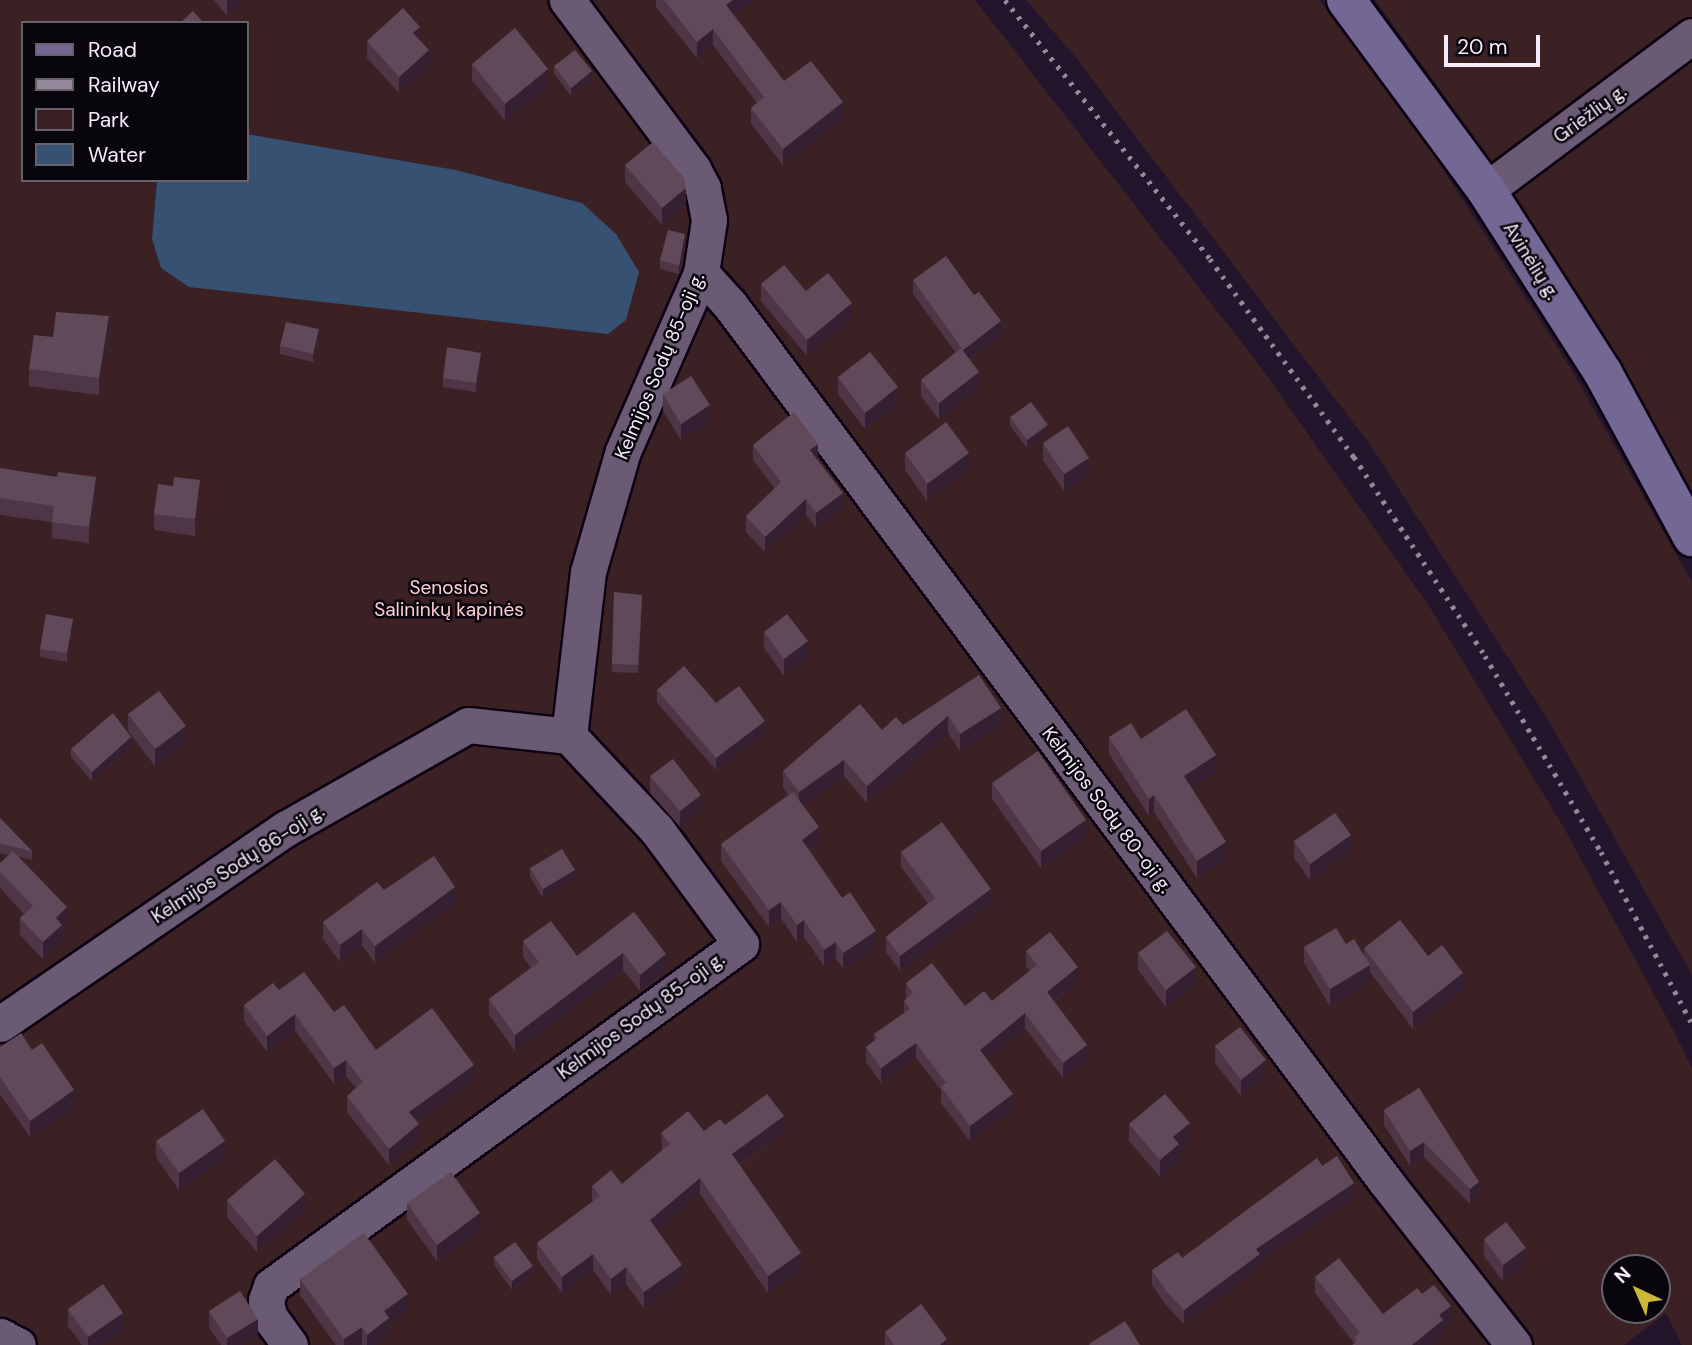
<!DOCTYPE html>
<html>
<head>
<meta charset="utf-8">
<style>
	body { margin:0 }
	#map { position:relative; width:1692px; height:1345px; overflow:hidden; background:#23152b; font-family:"DM Sans",sans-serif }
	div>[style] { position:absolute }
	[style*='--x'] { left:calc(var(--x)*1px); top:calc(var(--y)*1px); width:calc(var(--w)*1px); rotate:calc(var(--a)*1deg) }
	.green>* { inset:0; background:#3c2124 }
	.water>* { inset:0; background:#365171 }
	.roads { filter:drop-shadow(2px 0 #0c0213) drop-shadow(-2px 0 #0c0213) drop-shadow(0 2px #0c0213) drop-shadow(0 -2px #0c0213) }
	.minor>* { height:35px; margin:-17.5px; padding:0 17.5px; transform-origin:17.5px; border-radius:17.5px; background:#6a5a74 }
	.secondary>* { height:38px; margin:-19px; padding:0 19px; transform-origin:19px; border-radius:19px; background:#736893 }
	.rail>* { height:5px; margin-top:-2.5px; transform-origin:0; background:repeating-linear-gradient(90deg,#958a9c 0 3.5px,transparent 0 10.5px) }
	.wall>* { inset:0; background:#4e3646 }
	.shaded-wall>* { inset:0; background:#352033 }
	.building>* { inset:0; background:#604959 }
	span { translate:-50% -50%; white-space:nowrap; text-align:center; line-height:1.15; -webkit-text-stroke:5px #09050d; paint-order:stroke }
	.street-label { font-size:19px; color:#f5ecfb }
	.park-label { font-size:19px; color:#ffced3 }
	.legend { position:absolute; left:21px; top:21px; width:228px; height:161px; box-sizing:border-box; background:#09050d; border:2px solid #67616c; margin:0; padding:9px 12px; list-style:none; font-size:21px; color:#f5ecfb }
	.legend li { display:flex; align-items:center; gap:14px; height:35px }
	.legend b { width:35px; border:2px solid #67616c }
	.north { position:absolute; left:1601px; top:1254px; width:70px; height:70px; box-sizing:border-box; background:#09050d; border:2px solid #67616c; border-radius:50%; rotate:316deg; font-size:19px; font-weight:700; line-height:28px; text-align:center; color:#f5ecfb }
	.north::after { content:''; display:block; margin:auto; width:24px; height:32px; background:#ccb938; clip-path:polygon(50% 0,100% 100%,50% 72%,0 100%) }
	.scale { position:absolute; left:1444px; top:35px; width:96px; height:32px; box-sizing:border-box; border:4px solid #f5ecfb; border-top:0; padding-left:9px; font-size:21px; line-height:24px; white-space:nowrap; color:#f5ecfb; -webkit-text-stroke:5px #09050d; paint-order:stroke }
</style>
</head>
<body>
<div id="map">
	<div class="green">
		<i style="clip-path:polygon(evenodd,0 0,975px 0,1263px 370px,1429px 606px,1563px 826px,1669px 1022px,1692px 1068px,1692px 1345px,1682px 1345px,1666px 1313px,1624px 1345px,0 1345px,0 0,23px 23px,247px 23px,247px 134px,456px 170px,582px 203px,162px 269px,152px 239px,157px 180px,23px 180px,23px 23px,0 0,1615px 1268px,1657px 1268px,1657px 1310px,1615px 1310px,1615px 1268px)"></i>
		<i style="clip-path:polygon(1026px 0,1319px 0,1405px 110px,1570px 367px,1692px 582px,1692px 975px,1547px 718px,1371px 446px,1073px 54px)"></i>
		<i style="clip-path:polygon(1375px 0,1692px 0,1692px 503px,1495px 166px)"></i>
	</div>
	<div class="water">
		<i style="clip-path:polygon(247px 134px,456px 170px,582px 203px,616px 234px,639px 272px,626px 320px,608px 334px,189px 287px,161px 268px,152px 239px,157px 180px,247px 180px)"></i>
	</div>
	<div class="roads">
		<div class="minor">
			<i style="--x:1486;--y:190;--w:257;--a:-36.8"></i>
			<i style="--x:701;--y:273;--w:43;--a:47.8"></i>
			<i style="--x:730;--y:305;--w:1095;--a:53.2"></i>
			<i style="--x:1386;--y:1182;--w:207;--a:51.9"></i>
			<i style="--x:0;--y:1024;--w:345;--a:-34.4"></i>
			<i style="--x:285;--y:829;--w:210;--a:-29.6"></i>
			<i style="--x:468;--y:725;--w:102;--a:6.2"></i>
			<i style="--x:0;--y:1336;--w:20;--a:27"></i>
			<i style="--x:290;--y:1345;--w:36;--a:-126"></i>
			<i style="--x:269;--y:1316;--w:16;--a:-101"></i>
			<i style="--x:266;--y:1300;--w:15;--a:-70"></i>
			<i style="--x:271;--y:1286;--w:581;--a:-36.04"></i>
			<i style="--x:741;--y:944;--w:142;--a:-126.4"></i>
			<i style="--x:657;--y:830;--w:129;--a:-133.1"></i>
			<i style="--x:569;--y:736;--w:165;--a:-83.4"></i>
			<i style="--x:588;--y:572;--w:126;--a:-73.9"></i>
			<i style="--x:623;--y:451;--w:194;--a:-66.3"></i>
			<i style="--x:701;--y:273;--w:54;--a:-81.4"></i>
			<i style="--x:709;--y:220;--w:33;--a:-101"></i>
			<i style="--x:703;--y:188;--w:21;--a:-118"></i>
			<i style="--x:693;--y:169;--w:211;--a:-126.7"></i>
		</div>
		<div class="secondary">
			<i style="--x:1346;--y:0;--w:236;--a:53.6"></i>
			<i style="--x:1486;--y:190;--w:217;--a:57.4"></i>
			<i style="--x:1603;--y:373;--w:187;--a:61.5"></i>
		</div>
	</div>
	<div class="rail">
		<i style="--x:1005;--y:0;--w:330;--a:51.6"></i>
		<i style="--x:1210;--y:259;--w:245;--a:54"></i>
		<i style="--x:1354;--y:457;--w:238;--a:56.6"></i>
		<i style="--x:1485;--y:656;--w:228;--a:59.4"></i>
		<i style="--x:1601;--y:852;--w:195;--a:62.1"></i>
	</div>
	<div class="wall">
		<i style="clip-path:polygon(214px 0,244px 0,227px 16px)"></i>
		<i style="clip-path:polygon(656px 0,754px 0,734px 15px,784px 81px,843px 118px,783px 165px,751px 124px,751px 108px,757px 103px,713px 45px,697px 58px,656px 7px)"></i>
		<i style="clip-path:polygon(420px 40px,429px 67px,399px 93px,367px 58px,367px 41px)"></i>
		<i style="clip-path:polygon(472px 64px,548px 86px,505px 121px,472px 80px)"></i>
		<i style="clip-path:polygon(554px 66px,592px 80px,571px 96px,554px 74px)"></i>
		<i style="clip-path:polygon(625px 165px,686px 205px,662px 225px,625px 182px)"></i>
		<i style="clip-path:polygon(685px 243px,679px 274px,660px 269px,660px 260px)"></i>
		<i style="clip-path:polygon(913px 280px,1001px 335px,970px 359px,979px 388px,939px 420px,921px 396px,921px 380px,956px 353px,913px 294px)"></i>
		<i style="clip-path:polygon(761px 284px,806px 291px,852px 319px,807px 356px,761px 301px)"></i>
		<i style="clip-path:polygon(109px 332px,99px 395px,29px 386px,29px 369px,53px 337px)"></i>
		<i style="clip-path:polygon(319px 338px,313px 362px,280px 354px,280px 346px)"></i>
		<i style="clip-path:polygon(481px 361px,476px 392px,443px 387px,443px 378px)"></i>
		<i style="clip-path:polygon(838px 377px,898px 404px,865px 429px,838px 394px)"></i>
		<i style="clip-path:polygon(663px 394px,710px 422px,681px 440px,663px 411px)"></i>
		<i style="clip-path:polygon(1010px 417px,1048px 433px,1027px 448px,1010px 426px)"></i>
		<i style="clip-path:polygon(1043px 443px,1089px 474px,1064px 491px,1043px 460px)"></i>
		<i style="clip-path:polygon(753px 445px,818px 459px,818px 460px,843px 509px,816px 528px,806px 515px,765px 552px,746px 532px,746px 516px,775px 489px,753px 460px)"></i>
		<i style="clip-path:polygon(905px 453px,969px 470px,927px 501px,905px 470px)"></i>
		<i style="clip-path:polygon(0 468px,96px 494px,89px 543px,52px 538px,52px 522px,0 515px)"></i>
		<i style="clip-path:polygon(200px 496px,195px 536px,154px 530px,154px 514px)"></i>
		<i style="clip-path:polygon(614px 592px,642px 603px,638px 673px,612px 672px)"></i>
		<i style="clip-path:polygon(73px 627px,67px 662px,40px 657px,40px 649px)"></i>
		<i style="clip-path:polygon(764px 632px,808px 658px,784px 676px,764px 648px)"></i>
		<i style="clip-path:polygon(979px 675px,1001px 724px,960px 751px,948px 733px,867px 803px,844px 776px,803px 805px,819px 844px,810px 851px,876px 948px,843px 969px,836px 958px,824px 966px,804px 937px,797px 942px,781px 918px,769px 927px,721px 861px,721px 844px,788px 795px,783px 787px,783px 771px,882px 730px,903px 725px)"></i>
		<i style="clip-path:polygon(657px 690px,765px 733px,716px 770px,657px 703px)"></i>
		<i style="clip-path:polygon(128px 714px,186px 742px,155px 766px,128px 731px)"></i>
		<i style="clip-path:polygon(1109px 737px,1141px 739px,1216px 771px,1191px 788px,1226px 859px,1197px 878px,1154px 812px,1149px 816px,1109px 754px)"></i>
		<i style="clip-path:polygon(131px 746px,92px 781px,71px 757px,71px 749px)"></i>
		<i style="clip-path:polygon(650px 776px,701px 811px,680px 827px,650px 793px)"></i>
		<i style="clip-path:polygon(992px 783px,1086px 836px,1041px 868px,992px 799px)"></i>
		<i style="clip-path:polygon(0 818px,32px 851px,32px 860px,18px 856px,67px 924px,62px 929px,62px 941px,43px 959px,20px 935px,20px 918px,24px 914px,0 888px,0 863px,9px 855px,0 853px)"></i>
		<i style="clip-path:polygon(1294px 841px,1351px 852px,1310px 880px,1294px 858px)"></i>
		<i style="clip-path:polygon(901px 852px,991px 904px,900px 971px,886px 952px,886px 937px,928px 904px,901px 867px)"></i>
		<i style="clip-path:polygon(530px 868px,575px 878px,543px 898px,530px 877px)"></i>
		<i style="clip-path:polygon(384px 890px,455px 903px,375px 963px,362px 945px,340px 962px,323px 939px,323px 922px)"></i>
		<i style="clip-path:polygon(634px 912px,666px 971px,640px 991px,623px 970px,515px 1051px,489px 1015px,489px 999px,531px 968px,523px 957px,523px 941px,577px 956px)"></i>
		<i style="clip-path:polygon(1346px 944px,1364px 956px,1364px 948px,1428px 956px,1463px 990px,1413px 1029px,1370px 972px,1370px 982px,1330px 1006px,1304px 963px,1304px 947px)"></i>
		<i style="clip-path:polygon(1026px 951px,1078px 982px,1054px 1002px,1087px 1060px,1063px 1078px,1025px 1028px,987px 1059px,1013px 1109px,970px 1141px,941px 1103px,941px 1090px,916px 1058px,881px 1083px,866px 1062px,866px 1047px,874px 1041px,874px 1034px,904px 1013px,904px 1001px,906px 999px,906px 983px,965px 1006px,992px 1001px,1030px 971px,1026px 966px)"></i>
		<i style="clip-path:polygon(1138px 953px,1196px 984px,1166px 1007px,1138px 970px)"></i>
		<i style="clip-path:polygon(279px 990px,334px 1012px,376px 1050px,474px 1081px,417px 1122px,419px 1140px,389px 1165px,347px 1112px,347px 1096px,356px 1088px,346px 1076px,334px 1084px,295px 1030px,267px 1052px,244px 1021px,244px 1005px)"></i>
		<i style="clip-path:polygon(1215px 1046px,1266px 1077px,1241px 1096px,1215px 1063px)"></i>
		<i style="clip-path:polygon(0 1047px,74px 1107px,30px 1137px,0 1094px)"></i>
		<i style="clip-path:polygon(1419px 1088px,1479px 1196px,1470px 1204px,1424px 1157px,1410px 1166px,1384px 1125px,1384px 1110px)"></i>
		<i style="clip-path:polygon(1129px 1124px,1190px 1140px,1179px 1149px,1179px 1161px,1160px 1177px,1129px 1141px)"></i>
		<i style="clip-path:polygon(725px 1125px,784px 1132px,740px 1165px,801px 1270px,768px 1293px,700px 1194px,657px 1230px,682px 1281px,644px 1308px,626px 1284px,611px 1295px,593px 1270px,562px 1293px,537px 1259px,537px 1243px,592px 1202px,592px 1186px,622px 1184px,662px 1150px,661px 1133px,704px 1131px)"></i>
		<i style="clip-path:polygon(156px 1141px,225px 1158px,179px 1190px,156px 1157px)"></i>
		<i style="clip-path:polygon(1322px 1166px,1354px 1198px,1260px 1261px,1260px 1268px,1184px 1324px,1166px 1305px,1152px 1285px,1152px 1270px,1182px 1258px)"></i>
		<i style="clip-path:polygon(227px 1200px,305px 1210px,257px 1252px,227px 1217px)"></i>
		<i style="clip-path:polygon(407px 1203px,480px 1230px,437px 1261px,407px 1220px)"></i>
		<i style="clip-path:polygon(1484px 1239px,1526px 1264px,1503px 1281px,1484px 1256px)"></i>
		<i style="clip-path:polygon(494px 1257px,533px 1274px,512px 1290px,494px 1265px)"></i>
		<i style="clip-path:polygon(1315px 1277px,1383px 1314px,1422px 1294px,1451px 1322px,1443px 1327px,1443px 1336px,1354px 1343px,1315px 1293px)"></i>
		<i style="clip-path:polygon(300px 1279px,408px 1311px,389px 1324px,389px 1335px,375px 1345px,362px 1345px,362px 1344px,360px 1345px,336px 1345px,300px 1295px)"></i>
		<i style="clip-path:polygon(68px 1309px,123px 1330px,100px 1345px,82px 1345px,68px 1326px)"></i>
		<i style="clip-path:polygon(209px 1311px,258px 1335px,243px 1345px,221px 1345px,209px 1327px)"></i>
		<i style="clip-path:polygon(885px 1332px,947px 1345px,885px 1345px)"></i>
	</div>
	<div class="shaded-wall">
		<i style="clip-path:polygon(227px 0,244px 0,227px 16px)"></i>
		<i style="clip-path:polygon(733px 0,754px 0,726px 21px,726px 5px)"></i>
		<i style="clip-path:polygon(420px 27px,420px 44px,413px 33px)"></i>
		<i style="clip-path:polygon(713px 29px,713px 45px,697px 58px,697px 42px)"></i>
		<i style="clip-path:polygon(429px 50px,429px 67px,399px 93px,399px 77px)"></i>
		<i style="clip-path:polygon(548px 69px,548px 86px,505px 121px,505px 104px)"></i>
		<i style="clip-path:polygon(592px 71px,592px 80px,571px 96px,571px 88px)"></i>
		<i style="clip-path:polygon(843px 102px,843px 118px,783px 165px,783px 149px)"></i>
		<i style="clip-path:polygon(686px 188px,686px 205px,662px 225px,662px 208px)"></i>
		<i style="clip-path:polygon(685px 234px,685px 243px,679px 274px,679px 266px)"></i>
		<i style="clip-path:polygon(852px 303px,852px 319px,807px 356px,807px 340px)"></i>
		<i style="clip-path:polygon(109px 316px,109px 332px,99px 395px,99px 378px)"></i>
		<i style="clip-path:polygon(1001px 321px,1001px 335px,963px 364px,963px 350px)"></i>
		<i style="clip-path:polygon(319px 329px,319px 338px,313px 362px,313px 354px)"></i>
		<i style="clip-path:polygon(481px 353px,481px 361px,476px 392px,476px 383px)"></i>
		<i style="clip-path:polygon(979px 372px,979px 388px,939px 420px,939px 403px)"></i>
		<i style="clip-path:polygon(898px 387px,898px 404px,865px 429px,865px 413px)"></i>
		<i style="clip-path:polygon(710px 405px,710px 422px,681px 440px,681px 424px)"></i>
		<i style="clip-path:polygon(1048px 425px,1048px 433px,1027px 448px,1027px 440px)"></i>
		<i style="clip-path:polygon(818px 444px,818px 459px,810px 465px,810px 450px)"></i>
		<i style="clip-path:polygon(969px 453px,969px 470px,927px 501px,927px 484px)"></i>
		<i style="clip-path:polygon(1089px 458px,1089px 474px,1064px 491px,1064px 474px)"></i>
		<i style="clip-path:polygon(96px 477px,96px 494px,89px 543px,89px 527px)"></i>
		<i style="clip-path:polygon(200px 480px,200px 496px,195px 536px,195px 519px)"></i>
		<i style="clip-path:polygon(843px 493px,843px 509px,816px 528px,816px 513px)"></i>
		<i style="clip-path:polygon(806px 499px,806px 515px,765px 552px,765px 537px)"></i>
		<i style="clip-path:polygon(73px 619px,73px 627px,67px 662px,67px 653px)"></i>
		<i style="clip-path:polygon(808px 641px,808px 658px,784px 676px,784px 659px)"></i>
		<i style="clip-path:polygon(1001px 708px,1001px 724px,960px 751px,960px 734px)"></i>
		<i style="clip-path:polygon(948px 716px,948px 733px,867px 803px,867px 786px)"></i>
		<i style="clip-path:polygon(765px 721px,765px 733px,716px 770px,716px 758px)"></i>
		<i style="clip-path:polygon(186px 726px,186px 742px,155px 766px,155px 749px)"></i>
		<i style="clip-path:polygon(131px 737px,131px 746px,92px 781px,92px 772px)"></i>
		<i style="clip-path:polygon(1216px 755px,1216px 771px,1184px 793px,1184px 776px)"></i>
		<i style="clip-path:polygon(844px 760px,844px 776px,799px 809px,799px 792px)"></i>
		<i style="clip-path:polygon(701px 795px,701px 811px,680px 827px,680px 811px)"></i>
		<i style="clip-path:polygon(1154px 795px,1154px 812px,1149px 816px,1149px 799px)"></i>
		<i style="clip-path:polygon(1086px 820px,1086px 836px,1041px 868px,1041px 851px)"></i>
		<i style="clip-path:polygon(819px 827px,819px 844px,802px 856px,802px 840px)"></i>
		<i style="clip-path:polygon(1351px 835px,1351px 852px,1310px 880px,1310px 864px)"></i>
		<i style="clip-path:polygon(1226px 842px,1226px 859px,1197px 878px,1197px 861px)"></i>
		<i style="clip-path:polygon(575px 870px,575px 878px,543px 898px,543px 889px)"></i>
		<i style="clip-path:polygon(455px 887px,455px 903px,375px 963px,375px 946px)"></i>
		<i style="clip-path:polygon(991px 889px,991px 904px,900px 971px,900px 956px)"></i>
		<i style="clip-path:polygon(781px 902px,781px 918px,769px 927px,769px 910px)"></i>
		<i style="clip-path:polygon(67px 907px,67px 924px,62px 929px,62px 941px,43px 959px,43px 942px,56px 918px)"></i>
		<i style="clip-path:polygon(804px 920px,804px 937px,797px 942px,797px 925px)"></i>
		<i style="clip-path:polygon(362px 929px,362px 945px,340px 962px,340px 945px)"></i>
		<i style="clip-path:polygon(876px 931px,876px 948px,843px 969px,843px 953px)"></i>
		<i style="clip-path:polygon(836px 942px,836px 958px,824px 966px,824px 950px)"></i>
		<i style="clip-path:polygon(623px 953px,623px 970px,515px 1051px,515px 1035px)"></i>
		<i style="clip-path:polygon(666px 954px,666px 971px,640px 991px,640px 975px)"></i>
		<i style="clip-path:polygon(1370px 965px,1370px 982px,1330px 1006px,1330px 989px)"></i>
		<i style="clip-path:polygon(1078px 967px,1078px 982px,1047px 1007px,1047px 992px)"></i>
		<i style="clip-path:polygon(1196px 967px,1196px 984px,1166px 1007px,1166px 990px)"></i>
		<i style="clip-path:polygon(1463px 973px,1463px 990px,1413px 1029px,1413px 1012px)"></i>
		<i style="clip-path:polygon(1025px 1013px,1025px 1028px,980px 1065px,980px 1050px)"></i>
		<i style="clip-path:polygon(295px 1014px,295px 1030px,267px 1052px,267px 1036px)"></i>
		<i style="clip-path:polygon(916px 1043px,916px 1058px,881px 1083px,881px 1068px)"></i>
		<i style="clip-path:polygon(1087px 1045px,1087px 1060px,1063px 1078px,1063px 1063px)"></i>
		<i style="clip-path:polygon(346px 1060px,346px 1076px,334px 1084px,334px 1068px)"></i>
		<i style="clip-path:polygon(1266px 1060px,1266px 1077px,1241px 1096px,1241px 1080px)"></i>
		<i style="clip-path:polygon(474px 1065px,474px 1081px,409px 1128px,409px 1112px)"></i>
		<i style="clip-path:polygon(74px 1090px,74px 1107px,30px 1137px,30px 1121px)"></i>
		<i style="clip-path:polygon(1013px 1094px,1013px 1109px,970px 1141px,970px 1126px)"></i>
		<i style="clip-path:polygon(784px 1116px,784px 1132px,732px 1170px,732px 1154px)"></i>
		<i style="clip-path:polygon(1190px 1123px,1190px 1140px,1179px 1149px,1179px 1161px,1160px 1177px,1160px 1160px,1173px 1137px)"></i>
		<i style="clip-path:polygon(419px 1124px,419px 1140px,389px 1165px,389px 1149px)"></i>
		<i style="clip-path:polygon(225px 1141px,225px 1158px,179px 1190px,179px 1173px)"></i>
		<i style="clip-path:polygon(1424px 1142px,1424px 1157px,1410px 1166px,1410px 1151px)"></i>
		<i style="clip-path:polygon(700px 1178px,700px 1194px,650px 1236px,650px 1220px)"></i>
		<i style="clip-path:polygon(1479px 1182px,1479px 1196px,1470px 1204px,1470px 1189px)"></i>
		<i style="clip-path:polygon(1354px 1183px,1354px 1198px,1260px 1261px,1260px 1268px,1184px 1324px,1184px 1310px,1256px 1249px)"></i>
		<i style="clip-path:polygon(305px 1194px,305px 1210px,257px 1252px,257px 1236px)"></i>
		<i style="clip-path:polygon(480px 1213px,480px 1230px,437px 1261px,437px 1245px)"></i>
		<i style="clip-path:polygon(1526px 1248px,1526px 1264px,1503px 1281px,1503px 1265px)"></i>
		<i style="clip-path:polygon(801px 1253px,801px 1270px,768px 1293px,768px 1276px)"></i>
		<i style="clip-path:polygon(593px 1254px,593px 1270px,562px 1293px,562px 1277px)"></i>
		<i style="clip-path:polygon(682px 1265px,682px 1281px,644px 1308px,644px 1292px)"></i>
		<i style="clip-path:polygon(533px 1266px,533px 1274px,512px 1290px,512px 1281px)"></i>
		<i style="clip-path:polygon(626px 1267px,626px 1284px,611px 1295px,611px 1279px)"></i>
		<i style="clip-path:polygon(408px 1294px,408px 1311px,389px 1324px,389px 1335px,375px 1345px,367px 1345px,367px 1335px,384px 1311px)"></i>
		<i style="clip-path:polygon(1451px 1306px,1451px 1322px,1443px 1327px,1443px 1336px,1432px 1345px,1412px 1345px,1439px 1315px)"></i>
		<i style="clip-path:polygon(123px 1313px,123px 1330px,100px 1345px,88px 1345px,88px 1337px)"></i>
		<i style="clip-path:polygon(258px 1319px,258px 1335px,243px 1345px,227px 1345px,227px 1338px)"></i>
		<i style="clip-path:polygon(362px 1327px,362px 1344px,360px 1345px,344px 1345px,344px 1339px)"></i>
		<i style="clip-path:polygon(947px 1339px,947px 1345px,940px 1345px)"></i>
	</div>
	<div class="building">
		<i style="clip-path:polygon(664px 0,733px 0,726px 5px,784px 81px,811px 61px,843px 102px,783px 149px,751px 108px,764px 97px,713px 29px,697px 42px)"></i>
		<i style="clip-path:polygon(403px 8px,420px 27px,413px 33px,429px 50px,399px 77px,367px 41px)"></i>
		<i style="clip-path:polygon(193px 11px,204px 23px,180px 23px)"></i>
		<i style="clip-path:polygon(515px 28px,548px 69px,505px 104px,472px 64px)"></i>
		<i style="clip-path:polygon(575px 50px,592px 71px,571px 88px,554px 66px)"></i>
		<i style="clip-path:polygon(653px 142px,684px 178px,686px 188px,662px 208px,625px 165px)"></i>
		<i style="clip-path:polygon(668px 230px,685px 234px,679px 266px,660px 260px)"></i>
		<i style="clip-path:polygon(946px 256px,974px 295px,979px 292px,1001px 321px,963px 350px,913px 280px)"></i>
		<i style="clip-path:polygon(784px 265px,806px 291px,828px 273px,852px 303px,807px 340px,761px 284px)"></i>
		<i style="clip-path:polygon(56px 312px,109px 316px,99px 378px,29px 369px,34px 335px,53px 337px)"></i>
		<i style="clip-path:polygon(286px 322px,319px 329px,313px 354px,280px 346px)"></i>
		<i style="clip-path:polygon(447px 347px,481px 353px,476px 383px,443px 378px)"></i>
		<i style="clip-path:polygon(961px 348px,979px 372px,939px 403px,921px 380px)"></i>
		<i style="clip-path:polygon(870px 352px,898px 387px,865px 413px,838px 377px)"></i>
		<i style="clip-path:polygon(691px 376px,710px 405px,681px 424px,663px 394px)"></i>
		<i style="clip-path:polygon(1031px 402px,1048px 425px,1027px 440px,1010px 417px)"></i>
		<i style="clip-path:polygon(794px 412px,818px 444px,810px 450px,843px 493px,816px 513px,806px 499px,765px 537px,746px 516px,781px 482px,753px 445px)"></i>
		<i style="clip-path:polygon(946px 422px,969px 453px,927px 484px,905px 453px)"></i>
		<i style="clip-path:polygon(1068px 426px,1089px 458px,1064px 474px,1043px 443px)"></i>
		<i style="clip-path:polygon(0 468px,57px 477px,58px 472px,96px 477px,89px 527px,52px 522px,54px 506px,0 498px)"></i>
		<i style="clip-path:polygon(174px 477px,200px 480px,195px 519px,154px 514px,158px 484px,173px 486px)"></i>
		<i style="clip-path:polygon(614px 592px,642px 595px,638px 665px,612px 664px)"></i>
		<i style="clip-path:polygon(46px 614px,73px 619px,67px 653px,40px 649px)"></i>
		<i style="clip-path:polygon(787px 614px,808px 641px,784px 659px,764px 632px)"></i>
		<i style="clip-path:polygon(684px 666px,716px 703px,739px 686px,765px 721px,716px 758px,657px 690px)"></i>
		<i style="clip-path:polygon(979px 675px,1001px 708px,960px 734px,948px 716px,867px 786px,844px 760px,799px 792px,783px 771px,860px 704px,882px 730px,896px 717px,903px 725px)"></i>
		<i style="clip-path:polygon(159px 691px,186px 726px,155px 749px,128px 714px)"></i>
		<i style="clip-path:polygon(1186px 709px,1216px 755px,1184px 776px,1226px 842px,1197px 861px,1154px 795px,1149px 799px,1109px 737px,1131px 723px,1141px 739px)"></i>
		<i style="clip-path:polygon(113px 713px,131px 737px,92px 772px,71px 749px)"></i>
		<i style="clip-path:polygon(1038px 751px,1086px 820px,1041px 851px,992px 783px)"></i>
		<i style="clip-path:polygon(673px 759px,701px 795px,680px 811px,650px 776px)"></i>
		<i style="clip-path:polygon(793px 792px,819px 827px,802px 840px,842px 898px,850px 892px,876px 931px,843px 953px,836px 942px,824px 950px,804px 920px,797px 925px,781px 902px,769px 910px,721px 844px)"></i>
		<i style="clip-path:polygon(1335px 813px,1351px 835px,1310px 864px,1294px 841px)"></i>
		<i style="clip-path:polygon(0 818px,32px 851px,0 844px)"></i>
		<i style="clip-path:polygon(942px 822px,991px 889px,900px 956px,886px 937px,935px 898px,901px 852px)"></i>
		<i style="clip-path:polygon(562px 849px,575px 870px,543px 889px,530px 868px)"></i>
		<i style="clip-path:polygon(13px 851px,67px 907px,56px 918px,62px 925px,43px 942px,20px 918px,33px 906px,0 872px,0 863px)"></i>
		<i style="clip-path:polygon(434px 856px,455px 887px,375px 946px,362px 929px,340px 945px,323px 922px,377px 882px,384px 890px)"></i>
		<i style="clip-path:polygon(634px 912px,666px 954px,640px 975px,623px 953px,515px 1035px,489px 999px,539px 962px,523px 941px,551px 921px,577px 956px)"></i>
		<i style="clip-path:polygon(1400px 920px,1428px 956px,1442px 945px,1463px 973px,1413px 1012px,1364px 948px)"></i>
		<i style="clip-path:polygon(1336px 928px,1346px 944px,1354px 939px,1370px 965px,1330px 989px,1304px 947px)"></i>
		<i style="clip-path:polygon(1167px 931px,1196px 967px,1166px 990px,1138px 953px)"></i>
		<i style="clip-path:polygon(1050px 932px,1078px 967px,1047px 992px,1087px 1045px,1063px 1063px,1025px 1013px,980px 1050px,1013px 1094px,970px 1126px,941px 1087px,946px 1083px,916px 1043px,881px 1068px,866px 1047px,878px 1038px,874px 1034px,910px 1009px,904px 1001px,913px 993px,906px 983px,932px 963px,965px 1006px,984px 991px,992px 1001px,1037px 965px,1026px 951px)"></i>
		<i style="clip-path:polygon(304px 972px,334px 1012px,344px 1005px,376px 1050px,432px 1008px,474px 1065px,409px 1112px,419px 1124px,389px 1149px,347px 1096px,363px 1082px,346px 1060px,334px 1068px,295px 1014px,267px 1036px,244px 1005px,273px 983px,279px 990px)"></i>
		<i style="clip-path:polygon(1240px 1027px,1266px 1060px,1241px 1080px,1215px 1046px)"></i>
		<i style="clip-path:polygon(21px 1033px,32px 1050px,42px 1043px,74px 1090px,30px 1121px,0 1077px,0 1047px)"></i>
		<i style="clip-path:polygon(1419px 1088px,1479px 1182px,1470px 1189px,1424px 1142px,1410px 1151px,1384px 1110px)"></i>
		<i style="clip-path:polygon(767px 1094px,784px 1116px,732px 1154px,801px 1253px,768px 1276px,700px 1178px,650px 1220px,682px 1265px,644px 1292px,626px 1267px,611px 1279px,593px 1254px,562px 1277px,537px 1243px,600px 1196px,592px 1186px,611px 1170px,622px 1184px,670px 1144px,661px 1133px,688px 1111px,704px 1131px,720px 1119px,725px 1125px)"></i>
		<i style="clip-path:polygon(1165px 1094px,1190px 1123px,1173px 1137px,1179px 1144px,1160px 1160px,1129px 1124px)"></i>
		<i style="clip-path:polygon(203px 1109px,225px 1141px,179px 1173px,156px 1141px)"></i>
		<i style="clip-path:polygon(1337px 1156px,1354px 1183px,1256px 1249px,1260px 1254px,1184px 1310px,1166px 1291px,1152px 1270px,1178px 1252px,1182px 1258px,1317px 1158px,1322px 1166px)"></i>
		<i style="clip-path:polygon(275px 1159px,305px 1194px,257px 1236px,227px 1200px)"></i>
		<i style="clip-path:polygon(451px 1172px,480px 1213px,437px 1245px,407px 1203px)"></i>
		<i style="clip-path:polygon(1506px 1222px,1526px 1248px,1503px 1265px,1484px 1239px)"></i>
		<i style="clip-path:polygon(364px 1233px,408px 1294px,384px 1311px,389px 1318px,367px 1335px,362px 1327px,344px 1339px,300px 1279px)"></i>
		<i style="clip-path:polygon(515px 1242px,533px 1266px,512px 1281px,494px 1257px)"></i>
		<i style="clip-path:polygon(1339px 1258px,1383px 1314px,1417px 1288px,1422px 1294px,1434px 1285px,1451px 1306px,1439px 1315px,1443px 1320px,1412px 1345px,1352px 1345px,1357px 1341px,1354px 1337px,1360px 1333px,1315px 1277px)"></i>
		<i style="clip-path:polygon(103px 1284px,123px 1313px,88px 1337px,68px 1309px)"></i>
		<i style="clip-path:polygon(240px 1291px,258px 1319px,227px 1338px,209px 1311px)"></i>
		<i style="clip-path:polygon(921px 1304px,947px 1339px,940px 1345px,894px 1345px,885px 1332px)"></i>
		<i style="clip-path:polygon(1125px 1321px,1140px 1345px,1090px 1345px,1089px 1344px)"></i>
	</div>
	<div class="street-label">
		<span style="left:1590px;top:114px;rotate:-36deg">Griežlių g.</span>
		<span style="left:1531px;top:261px;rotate:58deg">Avinėlių g.</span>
		<span style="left:660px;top:366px;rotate:-67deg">Kelmijos Sodų 85-oji g.</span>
		<span style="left:1107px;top:810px;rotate:53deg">Kelmijos Sodų 80-oji g.</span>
		<span style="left:238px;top:864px;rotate:-33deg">Kelmijos Sodų 86-oji g.</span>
		<span style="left:641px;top:1016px;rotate:-36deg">Kelmijos Sodų 85-oji g.</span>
	</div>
	<div class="park-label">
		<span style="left:449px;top:599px">Senosios<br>Salininkų kapinės</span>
	</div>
	<ul class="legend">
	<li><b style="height:9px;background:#736893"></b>Road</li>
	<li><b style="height:9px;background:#958a9c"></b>Railway</li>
	<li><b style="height:19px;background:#3c2124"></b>Park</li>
	<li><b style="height:19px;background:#365171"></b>Water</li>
	</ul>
	<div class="north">N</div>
	<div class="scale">20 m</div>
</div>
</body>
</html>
